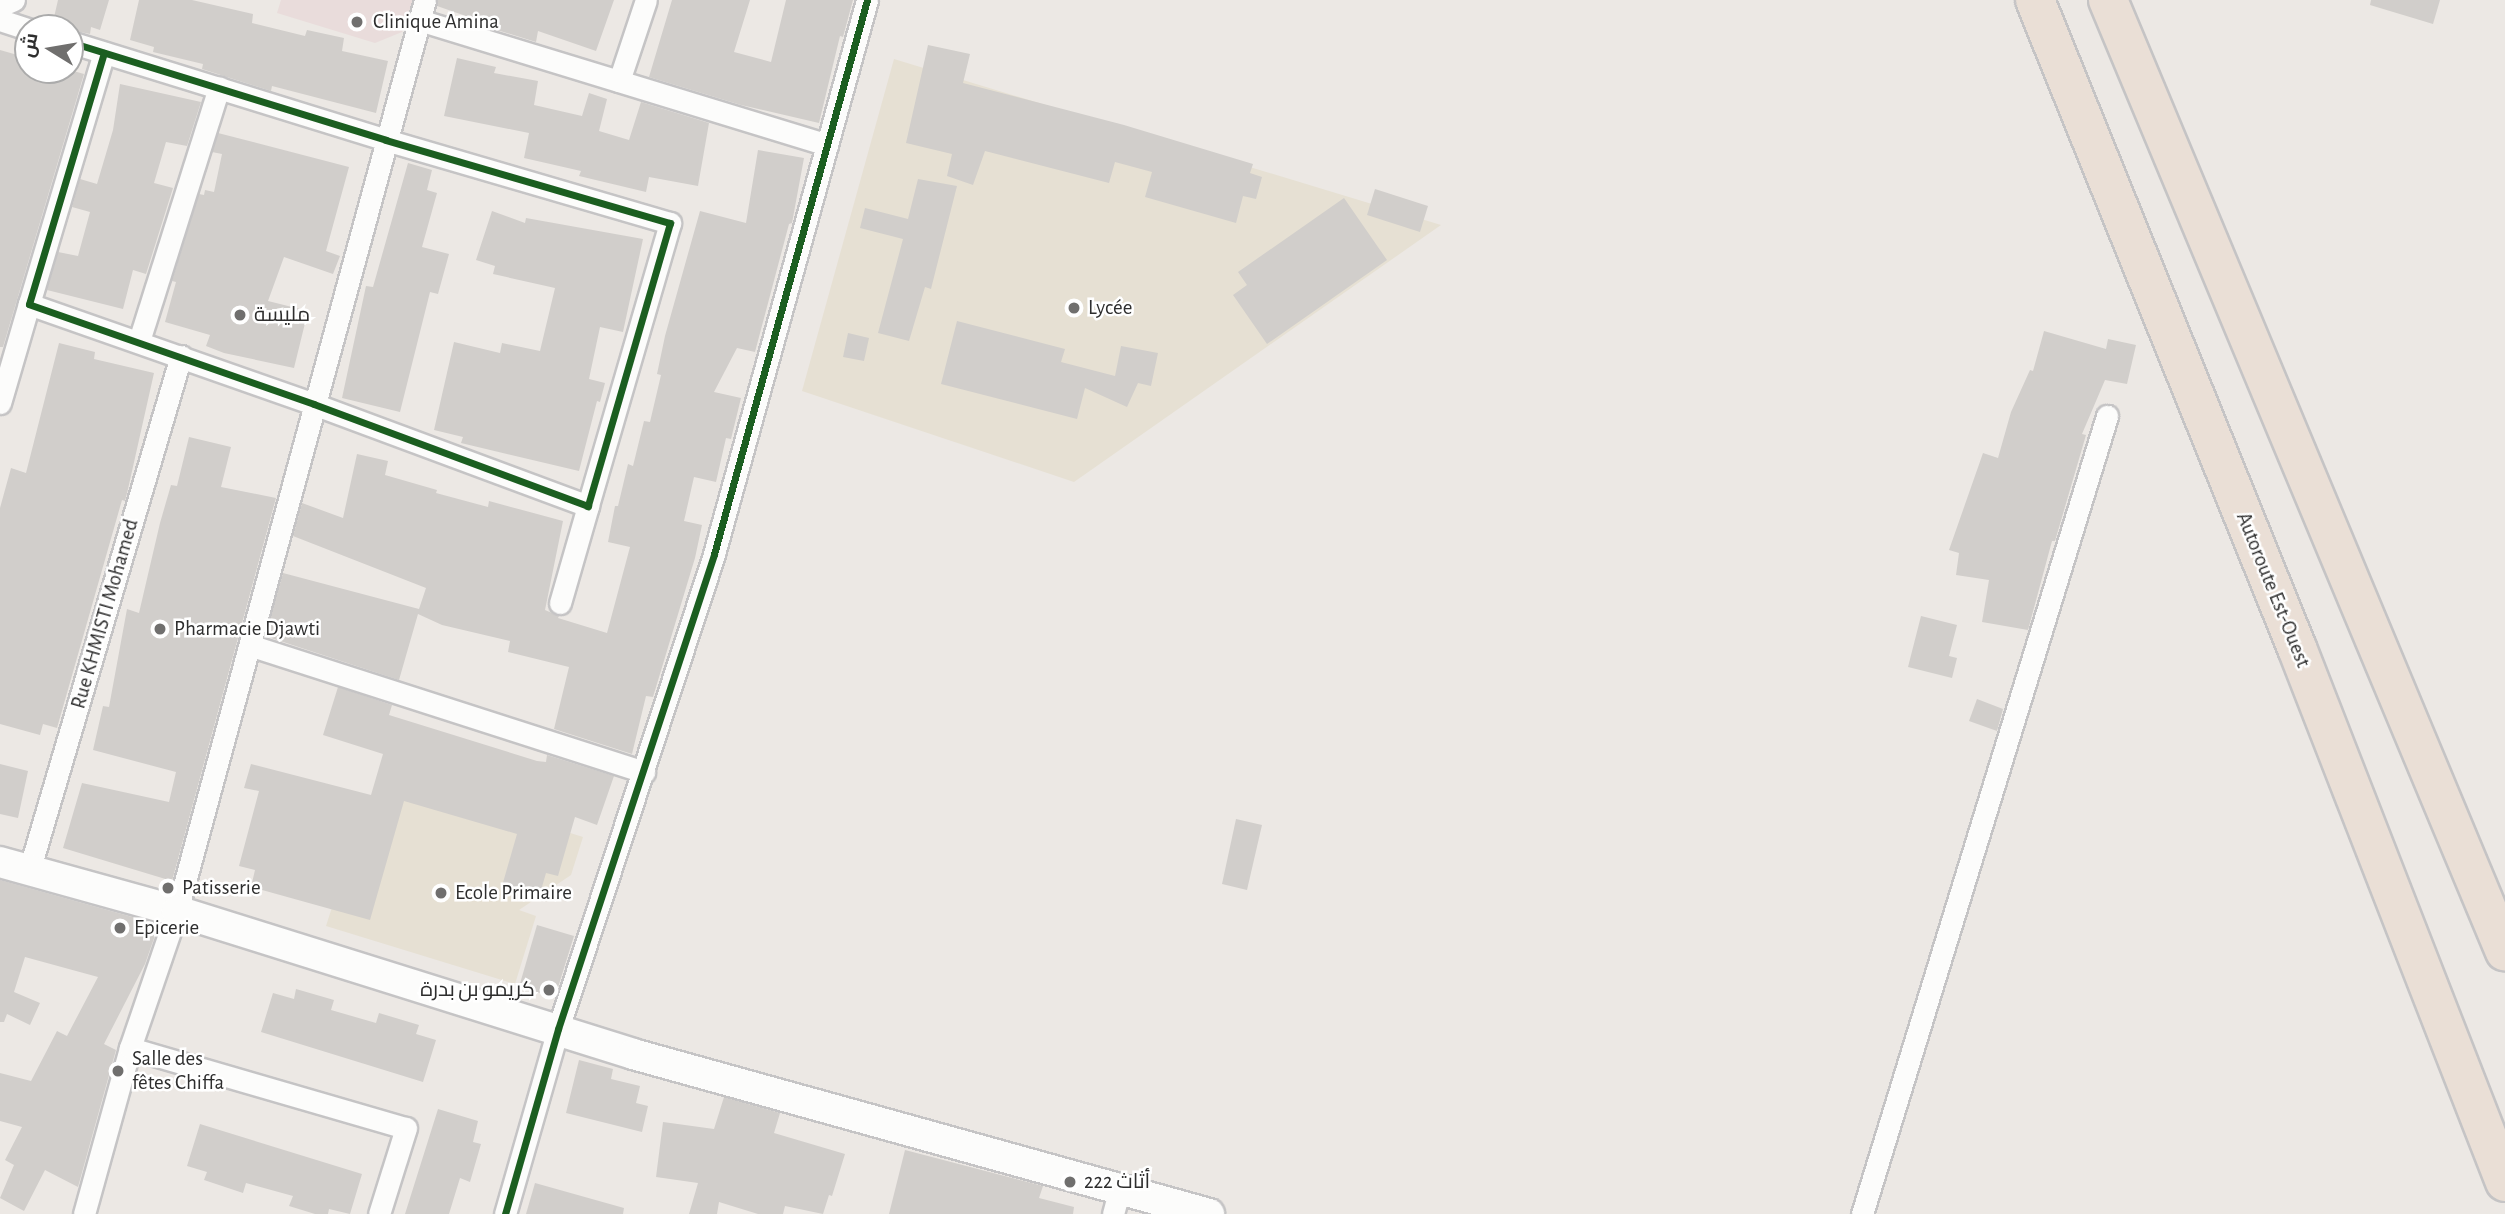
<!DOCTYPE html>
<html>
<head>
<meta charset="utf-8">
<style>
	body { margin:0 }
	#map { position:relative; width:2505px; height:1214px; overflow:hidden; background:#ece8e4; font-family:"Alegreya Sans",Cairo,sans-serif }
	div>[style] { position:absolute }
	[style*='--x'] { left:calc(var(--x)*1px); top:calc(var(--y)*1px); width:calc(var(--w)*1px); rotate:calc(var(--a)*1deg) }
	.education>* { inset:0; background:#e6e0d3 }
	.medical>* { inset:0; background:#e9dcdb }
	.building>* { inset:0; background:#d1cecb }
	.roads { filter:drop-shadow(2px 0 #c5c4c5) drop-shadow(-2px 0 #c5c4c5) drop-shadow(0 2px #c5c4c5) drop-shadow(0 -2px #c5c4c5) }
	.minor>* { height:21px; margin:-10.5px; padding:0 10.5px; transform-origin:10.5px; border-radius:10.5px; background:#fcfcfb }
	.secondary>* { height:30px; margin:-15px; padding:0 15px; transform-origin:15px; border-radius:15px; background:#fcfcfb }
	.motorway>* { height:38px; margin:-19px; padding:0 19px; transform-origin:19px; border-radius:19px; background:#eadfd6 }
	.cycleway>* { height:7px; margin:-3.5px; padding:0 3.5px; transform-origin:3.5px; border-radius:3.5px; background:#1b5e20 }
	.dots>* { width:19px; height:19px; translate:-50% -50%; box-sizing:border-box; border:4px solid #fff; border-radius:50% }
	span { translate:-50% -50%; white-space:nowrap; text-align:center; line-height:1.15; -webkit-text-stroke:5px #fff; paint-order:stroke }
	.poi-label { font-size:21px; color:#2e2e2e }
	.left { translate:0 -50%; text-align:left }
	.right { translate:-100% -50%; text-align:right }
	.street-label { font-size:21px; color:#2e2e2e }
	.north { position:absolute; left:14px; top:14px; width:70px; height:70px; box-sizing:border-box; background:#fff; border:2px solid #ababab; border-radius:50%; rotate:281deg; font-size:19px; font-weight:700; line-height:28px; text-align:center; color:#2e2e2e }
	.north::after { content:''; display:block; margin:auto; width:24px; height:32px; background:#706f6e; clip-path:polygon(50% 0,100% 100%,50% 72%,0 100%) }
</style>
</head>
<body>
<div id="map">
	<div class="education">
		<i style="clip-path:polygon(894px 59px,1441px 225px,1074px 482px,802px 391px)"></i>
		<i style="clip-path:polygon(401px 780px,583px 837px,571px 875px,519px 910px,536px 916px,515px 984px,326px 926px,364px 807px)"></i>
	</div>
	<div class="medical">
		<i style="clip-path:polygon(281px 0,414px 0,402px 32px,375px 43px,277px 13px)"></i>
	</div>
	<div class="building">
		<i style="clip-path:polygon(58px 0,109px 0,100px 30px,91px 27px,90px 34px,52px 26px)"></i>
		<i style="clip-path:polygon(139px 0,192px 0,253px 14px,252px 23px,305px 36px,307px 30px,344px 38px,342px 51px,388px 61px,376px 113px,272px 86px,271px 91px,202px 69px,203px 64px,153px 52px,154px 47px,130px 40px)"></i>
		<i style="clip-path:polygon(438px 0,614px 0,596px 51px,538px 31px,536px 42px,494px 29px,495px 26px,437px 6px)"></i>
		<i style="clip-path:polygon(672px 0,750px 0,734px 52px,771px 62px,786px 0,853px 0,843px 37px,840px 36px,819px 123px,741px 105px,649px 77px)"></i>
		<i style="clip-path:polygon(2371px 0,2440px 0,2433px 24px,2370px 5px)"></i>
		<i style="clip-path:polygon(928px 45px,970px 54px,963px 83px,1124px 125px,1253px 164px,1250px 173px,1262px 177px,1256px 199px,1243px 196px,1236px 223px,1145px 197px,1152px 172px,1115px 162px,1109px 183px,985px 151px,973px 185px,947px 176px,952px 154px,906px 143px)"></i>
		<i style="clip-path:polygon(0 50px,28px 58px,28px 70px,70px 70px,84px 74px,3px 347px,0 347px)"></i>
		<i style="clip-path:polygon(457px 58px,496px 67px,494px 73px,538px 81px,534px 105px,582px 116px,589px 93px,607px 99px,599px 131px,629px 140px,641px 102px,709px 123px,698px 186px,649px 177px,646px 192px,579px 176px,581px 171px,524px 158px,529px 133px,444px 116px)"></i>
		<i style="clip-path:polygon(120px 84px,201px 102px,187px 146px,166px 142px,154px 183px,173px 188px,146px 274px,133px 270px,123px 309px,47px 290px,58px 252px,78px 256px,90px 212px,72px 207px,80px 179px,97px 184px,113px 130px)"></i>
		<i style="clip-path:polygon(218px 133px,349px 167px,326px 251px,340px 256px,333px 274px,284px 257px,268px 301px,308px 311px,294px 368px,224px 353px,206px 346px,210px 335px,165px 322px,176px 282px,172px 281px,199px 194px,204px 195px,205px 190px,214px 192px,222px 154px,212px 152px)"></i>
		<i style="clip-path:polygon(758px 150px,804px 158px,792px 223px,789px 224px,755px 352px,737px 348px,714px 392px,741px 398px,731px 439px,726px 438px,716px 482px,694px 477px,684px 521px,702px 525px,695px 558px,653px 697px,646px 696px,632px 754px,554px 729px,569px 667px,508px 652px,510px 641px,442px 625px,418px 614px,399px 680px,265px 636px,283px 573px,419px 609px,426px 588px,293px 536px,302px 503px,343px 518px,357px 454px,388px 461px,385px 475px,437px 490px,436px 493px,488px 507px,489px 501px,563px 521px,545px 610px,559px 616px,558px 618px,607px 633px,630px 547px,608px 542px,615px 506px,618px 506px,628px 464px,633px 466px,644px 421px,650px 422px,661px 375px,657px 374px,665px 336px,700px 211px,746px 223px)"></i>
		<i style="clip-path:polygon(408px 163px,432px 170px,427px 190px,437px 193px,422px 247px,449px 254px,438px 294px,430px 292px,400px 412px,342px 398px,366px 286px,373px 287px)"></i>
		<i style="clip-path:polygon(918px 179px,957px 186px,931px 289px,925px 287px,909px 341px,878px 333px,903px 239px,860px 228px,865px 208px,908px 219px)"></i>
		<i style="clip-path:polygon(1375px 189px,1428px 206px,1420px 232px,1367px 215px)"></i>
		<i style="clip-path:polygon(1344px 198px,1387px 260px,1267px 344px,1233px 295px,1247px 285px,1238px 272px)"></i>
		<i style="clip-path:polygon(492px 211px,525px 223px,526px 218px,643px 239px,623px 332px,600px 327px,589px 379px,605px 383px,600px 402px,597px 401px,579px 471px,461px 443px,463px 437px,434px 430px,454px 342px,500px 353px,502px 343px,540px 351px,555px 288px,493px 274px,495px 266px,476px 260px)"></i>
		<i style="clip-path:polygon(957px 321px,1065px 349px,1061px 362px,1115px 376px,1121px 346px,1158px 353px,1151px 386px,1138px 383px,1127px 407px,1085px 388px,1077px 419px,941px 384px)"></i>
		<i style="clip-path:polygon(2044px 331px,2106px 349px,2108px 339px,2136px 345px,2127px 384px,2105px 380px,2082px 434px,2086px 435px,2055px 541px,2052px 541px,2028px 630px,1982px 622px,1989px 580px,1956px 575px,1959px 553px,1949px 550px,1983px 453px,1998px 458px,2011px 412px,2030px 370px,2033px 371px)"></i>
		<i style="clip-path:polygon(848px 333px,869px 338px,864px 361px,843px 357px)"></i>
		<i style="clip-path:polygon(59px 343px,95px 352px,94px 359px,154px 373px,128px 489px,125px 501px,122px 500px,57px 728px,43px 724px,40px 735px,0 724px,0 508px,11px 468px,26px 473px)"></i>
		<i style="clip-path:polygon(189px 437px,231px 447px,221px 487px,276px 498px,172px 881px,63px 848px,82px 783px,169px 802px,176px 772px,93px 750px,103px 706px,109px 707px,127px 609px,139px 613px,160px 523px,171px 485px,177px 486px)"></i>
		<i style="clip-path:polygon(1921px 616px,1957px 625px,1949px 656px,1957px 658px,1952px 678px,1908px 667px)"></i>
		<i style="clip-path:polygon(338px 687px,392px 705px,389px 715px,537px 761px,546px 762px,547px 755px,614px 776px,597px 825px,575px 817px,558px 876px,546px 873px,539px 897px,502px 886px,517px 834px,404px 801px,370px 920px,251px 887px,255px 870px,239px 866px,259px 791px,244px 788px,251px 764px,371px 795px,383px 754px,323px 735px)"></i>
		<i style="clip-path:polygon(1977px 699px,2003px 709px,1997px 731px,1969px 721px)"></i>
		<i style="clip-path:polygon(0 764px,28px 771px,18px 818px,0 814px)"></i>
		<i style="clip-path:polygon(1236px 819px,1262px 825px,1247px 890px,1222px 884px)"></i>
		<i style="clip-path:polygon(0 880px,143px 920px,158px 927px,145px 964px,104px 1044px,116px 1050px,78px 1187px,45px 1170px,24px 1211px,0 1198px,14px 1165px,5px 1160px,22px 1127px,0 1121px,0 1073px,31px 1081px,57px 1031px,67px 1036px,98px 977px,25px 957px,14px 992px,40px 1003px,30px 1025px,7px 1014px,4px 1022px,0 1022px)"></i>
		<i style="clip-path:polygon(537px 925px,574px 936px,555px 997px,519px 987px)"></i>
		<i style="clip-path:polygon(296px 989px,334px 1000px,331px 1010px,376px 1023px,379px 1013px,419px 1025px,416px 1034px,436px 1040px,423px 1082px,261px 1032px,273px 993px,294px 999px)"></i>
		<i style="clip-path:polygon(579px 1060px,613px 1069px,611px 1079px,640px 1086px,636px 1103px,648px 1106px,642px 1132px,566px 1113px)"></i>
		<i style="clip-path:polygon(724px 1097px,780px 1113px,774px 1133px,845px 1154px,832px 1196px,829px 1195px,823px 1214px,785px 1206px,783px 1214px,758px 1214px,719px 1202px,717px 1214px,689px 1214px,698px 1183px,656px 1177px,663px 1122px,714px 1129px)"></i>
		<i style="clip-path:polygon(438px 1109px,478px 1121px,473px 1142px,481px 1144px,470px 1182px,460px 1178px,449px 1214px,405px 1214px)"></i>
		<i style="clip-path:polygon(200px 1124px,362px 1174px,350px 1214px,329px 1209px,328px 1214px,315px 1214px,289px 1206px,293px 1196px,246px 1183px,243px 1193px,204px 1180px,207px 1172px,187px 1166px)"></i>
		<i style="clip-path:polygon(905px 1150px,1043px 1186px,1039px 1198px,1074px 1207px,1073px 1214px,889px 1214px)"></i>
		<i style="clip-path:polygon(535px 1183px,624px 1208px,623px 1214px,526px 1214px)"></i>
	</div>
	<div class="roads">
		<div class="minor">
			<i style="--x:0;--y:6;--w:15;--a:-23"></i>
			<i style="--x:0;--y:20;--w:29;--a:18"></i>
			<i style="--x:419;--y:20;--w:427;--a:17"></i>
			<i style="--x:70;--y:42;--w:331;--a:17.2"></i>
			<i style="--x:386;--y:140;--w:296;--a:16.3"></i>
			<i style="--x:670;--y:223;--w:295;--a:106.2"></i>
			<i style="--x:588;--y:506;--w:292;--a:-159.6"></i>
			<i style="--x:314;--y:404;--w:302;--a:-160.7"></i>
			<i style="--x:29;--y:304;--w:262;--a:-73.4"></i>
			<i style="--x:619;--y:81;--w:85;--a:-71.6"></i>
			<i style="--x:139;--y:341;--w:266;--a:-72.5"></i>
			<i style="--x:0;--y:403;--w:103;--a:-73.7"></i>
			<i style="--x:560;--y:603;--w:101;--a:-73.9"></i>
			<i style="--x:252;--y:646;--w:412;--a:17.8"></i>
			<i style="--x:29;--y:871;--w:537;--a:-73.56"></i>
			<i style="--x:130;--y:1048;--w:287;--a:16.2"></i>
			<i style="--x:406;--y:1128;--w:90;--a:107.4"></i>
			<i style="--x:84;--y:1214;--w:172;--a:-74.5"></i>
			<i style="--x:130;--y:1048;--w:145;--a:-71.1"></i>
			<i style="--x:177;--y:911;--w:944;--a:-74.77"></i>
			<i style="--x:505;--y:1214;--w:192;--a:-74"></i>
			<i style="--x:558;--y:1029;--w:500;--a:-71.8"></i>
			<i style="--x:714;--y:554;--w:575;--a:-74.56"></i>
			<i style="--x:1113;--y:1214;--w:28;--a:-75"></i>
			<i style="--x:1862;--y:1214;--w:835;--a:-72.93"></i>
		</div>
		<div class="secondary">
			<i style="--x:0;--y:862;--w:184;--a:15.5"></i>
			<i style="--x:177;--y:911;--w:478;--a:17.4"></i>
			<i style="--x:633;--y:1054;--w:598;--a:15.52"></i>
		</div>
		<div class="motorway">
			<i style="--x:2035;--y:0;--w:699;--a:67.99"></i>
			<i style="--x:2297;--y:648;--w:573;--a:68.72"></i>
			<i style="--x:2108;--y:0;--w:1031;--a:67.36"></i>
		</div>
	</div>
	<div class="cycleway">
		<i style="--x:70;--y:42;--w:331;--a:17.2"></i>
		<i style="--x:386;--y:140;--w:296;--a:16.3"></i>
		<i style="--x:670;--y:223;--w:295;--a:106.2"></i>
		<i style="--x:588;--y:506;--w:292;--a:-159.6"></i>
		<i style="--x:314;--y:404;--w:302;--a:-160.7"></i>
		<i style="--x:29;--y:304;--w:262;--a:-73.4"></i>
		<i style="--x:505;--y:1214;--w:192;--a:-74"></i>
		<i style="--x:558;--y:1029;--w:500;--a:-71.8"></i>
		<i style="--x:714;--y:554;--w:575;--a:-74.56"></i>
	</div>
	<div class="dots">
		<i style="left:357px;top:22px;background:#706f6e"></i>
		<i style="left:1074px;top:308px;background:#706f6e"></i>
		<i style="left:240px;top:315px;background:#706f6e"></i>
		<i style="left:160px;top:629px;background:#706f6e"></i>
		<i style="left:168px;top:888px;background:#706f6e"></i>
		<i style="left:441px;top:893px;background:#706f6e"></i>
		<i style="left:120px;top:928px;background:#706f6e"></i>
		<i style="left:549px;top:990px;background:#706f6e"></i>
		<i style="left:118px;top:1071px;background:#706f6e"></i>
		<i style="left:1070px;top:1182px;background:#706f6e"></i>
	</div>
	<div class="poi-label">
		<span class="left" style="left:373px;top:22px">Clinique Amina</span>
		<span class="left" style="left:1088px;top:308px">Lycée</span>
		<span class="left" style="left:254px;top:315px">مليسة</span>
		<span class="left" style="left:174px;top:629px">Pharmacie Djawti</span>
		<span class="left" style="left:182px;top:888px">Patisserie</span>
		<span class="left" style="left:455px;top:893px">Ecole Primaire</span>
		<span class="left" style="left:134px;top:928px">Epicerie</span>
		<span class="right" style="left:535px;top:990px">كريمو بن بدرة</span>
		<span class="left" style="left:132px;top:1071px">Salle des<br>fêtes Chiffa</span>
		<span class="left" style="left:1084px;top:1182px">أثاث 222</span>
	</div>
	<div class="street-label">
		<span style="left:2273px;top:590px;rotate:68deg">Autoroute Est-Ouest</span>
		<span style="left:105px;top:614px;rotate:-74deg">Rue KHMISTI Mohamed</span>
	</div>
	<div class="north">ش</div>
</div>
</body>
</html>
